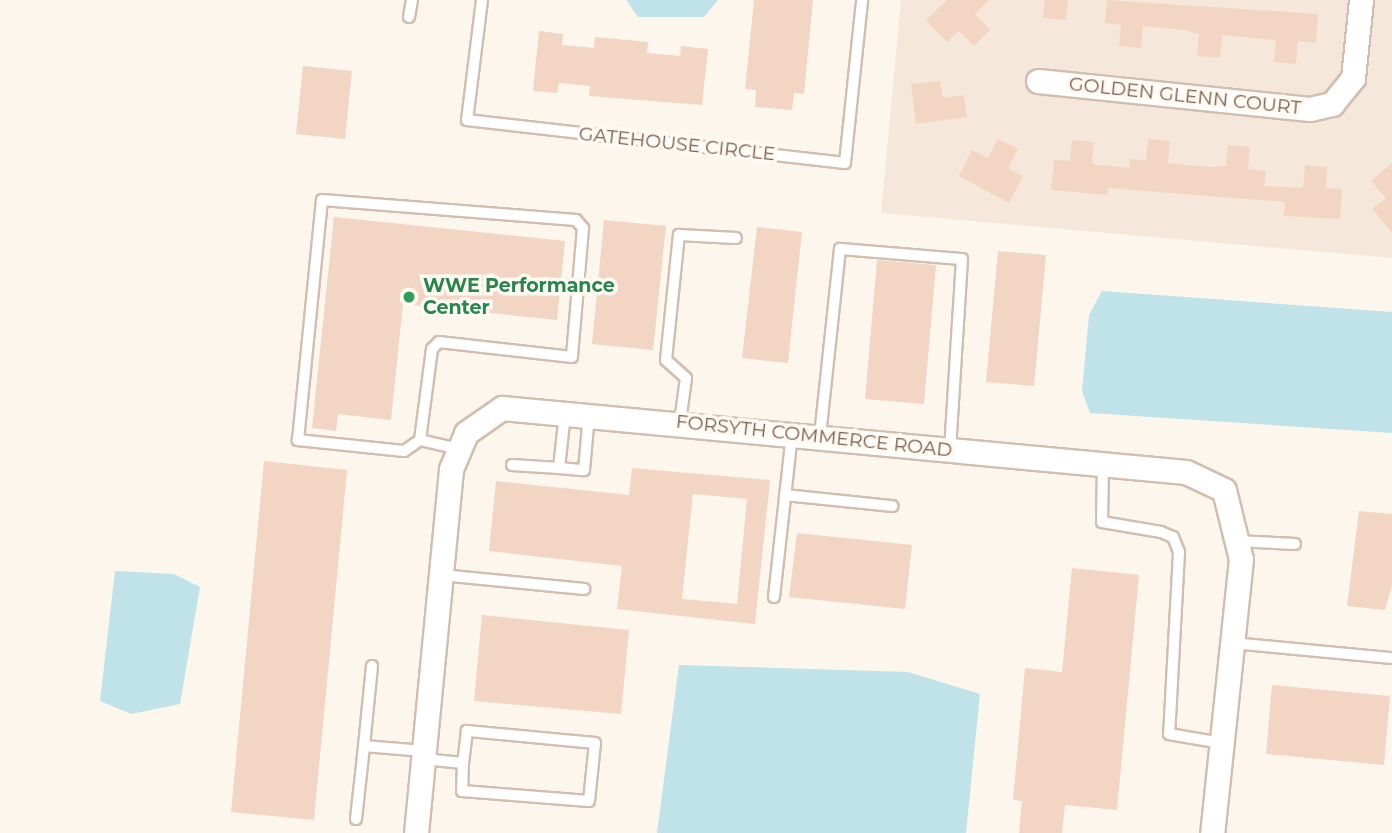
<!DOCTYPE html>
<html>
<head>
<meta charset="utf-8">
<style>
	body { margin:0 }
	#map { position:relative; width:1392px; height:833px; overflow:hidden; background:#fdf6ec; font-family:Montserrat,sans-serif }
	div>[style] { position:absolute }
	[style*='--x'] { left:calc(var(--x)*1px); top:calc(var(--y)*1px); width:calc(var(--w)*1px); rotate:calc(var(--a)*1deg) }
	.residential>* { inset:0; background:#f5e8da }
	.water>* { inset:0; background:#bfe3e8 }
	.building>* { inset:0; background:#f3d5c3 }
	.roads { filter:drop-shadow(2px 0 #d1beb0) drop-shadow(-2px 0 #d1beb0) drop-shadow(0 2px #d1beb0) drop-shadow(0 -2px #d1beb0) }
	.lane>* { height:10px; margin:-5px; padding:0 5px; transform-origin:5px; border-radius:5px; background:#fff }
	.street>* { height:23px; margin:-11.5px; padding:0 11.5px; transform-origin:11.5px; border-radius:11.5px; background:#fff }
	.dots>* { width:19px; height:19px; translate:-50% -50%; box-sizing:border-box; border:4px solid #fffaf3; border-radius:50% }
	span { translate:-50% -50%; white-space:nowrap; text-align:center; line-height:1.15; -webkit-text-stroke:7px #fffaf3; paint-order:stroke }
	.street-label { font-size:19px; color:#7a5c4d }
	.leisure-label { font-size:19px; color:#27864d; font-weight:700 }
	.left { translate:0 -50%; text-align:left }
</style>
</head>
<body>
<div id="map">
	<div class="residential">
		<i style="clip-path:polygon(901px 0,1392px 0,1392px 258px,881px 213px)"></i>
	</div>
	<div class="water">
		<i style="clip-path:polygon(626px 0,718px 0,704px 17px,638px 17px)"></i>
		<i style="clip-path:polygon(1102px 291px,1392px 312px,1392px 433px,1090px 413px,1082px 391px,1089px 315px)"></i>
		<i style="clip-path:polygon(115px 571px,174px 574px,200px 587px,180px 704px,131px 714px,100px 701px)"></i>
		<i style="clip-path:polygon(679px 665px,908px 672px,980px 694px,966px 833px,657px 833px)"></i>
	</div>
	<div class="building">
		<i style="clip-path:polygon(754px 0,813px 0,804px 94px,794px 93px,792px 110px,755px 107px,756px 90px,745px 89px)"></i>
		<i style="clip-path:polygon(947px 0,989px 0,975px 14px,990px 30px,974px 46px,959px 31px,947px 42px,926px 20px)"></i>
		<i style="clip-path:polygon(1045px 0,1068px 0,1066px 20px,1043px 18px)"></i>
		<i style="clip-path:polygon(1107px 0,1318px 14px,1316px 43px,1298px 41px,1296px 64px,1274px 62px,1276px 40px,1222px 35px,1220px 58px,1197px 56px,1199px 34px,1184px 30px,1143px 26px,1141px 48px,1119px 46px,1121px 25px,1105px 23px)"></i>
		<i style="clip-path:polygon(539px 31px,563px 34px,562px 45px,594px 48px,595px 37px,648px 42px,647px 53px,680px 56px,681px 46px,708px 49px,702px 105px,589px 96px,590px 86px,559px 83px,557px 93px,533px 91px)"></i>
		<i style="clip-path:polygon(303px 66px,352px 71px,345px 139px,296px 134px)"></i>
		<i style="clip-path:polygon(940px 81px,943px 98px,964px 95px,967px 117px,916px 124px,911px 84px)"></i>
		<i style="clip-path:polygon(998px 139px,1018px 149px,1008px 168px,1023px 176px,1009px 203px,959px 176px,972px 150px,988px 158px)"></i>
		<i style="clip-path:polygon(1148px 139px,1170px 141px,1168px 163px,1210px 167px,1226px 166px,1228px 145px,1250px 147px,1248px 169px,1266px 171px,1264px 186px,1303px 188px,1305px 165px,1327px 167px,1326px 188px,1342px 189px,1340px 219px,1284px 216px,1285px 202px,1108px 188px,1107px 195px,1051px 190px,1054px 160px,1070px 161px,1072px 140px,1094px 142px,1092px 164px,1129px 168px,1130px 159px,1146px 160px)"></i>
		<i style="clip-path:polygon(1392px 163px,1392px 232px,1372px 209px,1386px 198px,1371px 181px)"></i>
		<i style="clip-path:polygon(334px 217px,565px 241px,557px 320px,403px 304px,391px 420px,338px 414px,336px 431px,312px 428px)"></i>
		<i style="clip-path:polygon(604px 220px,666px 226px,653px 350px,592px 344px)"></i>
		<i style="clip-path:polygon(757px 227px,802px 232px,788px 363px,742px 358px)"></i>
		<i style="clip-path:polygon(998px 251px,1046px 255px,1034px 386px,986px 382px)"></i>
		<i style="clip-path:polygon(877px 260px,936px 265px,924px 404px,865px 399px)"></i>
		<i style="clip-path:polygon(264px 461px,347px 470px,314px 820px,231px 812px)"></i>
		<i style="clip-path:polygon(evenodd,632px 468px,770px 480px,755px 624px,617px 609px,622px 566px,489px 551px,496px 481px,629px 495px,632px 468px,693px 494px,747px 499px,737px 604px,682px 599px,693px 494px)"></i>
		<i style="clip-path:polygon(1359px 511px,1392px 514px,1392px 585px,1385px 610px,1347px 606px)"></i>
		<i style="clip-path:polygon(797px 533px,912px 545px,905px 609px,789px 597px)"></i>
		<i style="clip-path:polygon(1072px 568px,1139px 575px,1117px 810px,1065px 805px,1062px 833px,1019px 833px,1022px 801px,1013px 800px,1025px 668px,1062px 672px)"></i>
		<i style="clip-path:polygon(482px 615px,629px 630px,621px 714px,474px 701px)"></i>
		<i style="clip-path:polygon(1272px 685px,1390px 696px,1384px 765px,1266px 754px)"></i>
	</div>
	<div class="roads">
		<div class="lane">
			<i style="--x:482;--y:0;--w:121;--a:97.1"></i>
			<i style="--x:467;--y:120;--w:380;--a:6.5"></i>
			<i style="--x:845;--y:163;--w:164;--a:-84"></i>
			<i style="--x:409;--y:17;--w:17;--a:-80"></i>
			<i style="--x:680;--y:422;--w:44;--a:-82.2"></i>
			<i style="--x:686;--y:378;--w:27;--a:-138"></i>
			<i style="--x:666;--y:360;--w:126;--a:-84.1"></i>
			<i style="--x:679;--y:235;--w:57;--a:3"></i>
			<i style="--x:820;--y:436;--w:188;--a:-83.9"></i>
			<i style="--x:840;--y:249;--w:122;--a:4.7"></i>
			<i style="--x:962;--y:259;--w:190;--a:93.6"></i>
			<i style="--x:420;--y:440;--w:19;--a:145"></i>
			<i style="--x:404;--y:451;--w:107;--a:-174.1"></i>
			<i style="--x:298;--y:440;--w:241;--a:-84.3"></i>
			<i style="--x:322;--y:200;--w:255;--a:4.5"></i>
			<i style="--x:576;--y:220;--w:11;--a:49"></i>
			<i style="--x:583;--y:228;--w:129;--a:94.9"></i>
			<i style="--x:572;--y:357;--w:134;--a:-173.6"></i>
			<i style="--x:439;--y:342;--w:10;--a:135"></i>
			<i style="--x:432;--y:349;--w:92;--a:97.5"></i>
			<i style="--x:420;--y:440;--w:39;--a:13"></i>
			<i style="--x:1103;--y:464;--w:58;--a:91"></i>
			<i style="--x:1102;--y:522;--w:60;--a:9.6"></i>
			<i style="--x:1161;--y:532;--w:13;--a:23"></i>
			<i style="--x:1173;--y:537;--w:16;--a:68"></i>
			<i style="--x:1179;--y:552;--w:182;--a:93.1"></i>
			<i style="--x:1169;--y:734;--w:53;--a:9.8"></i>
			<i style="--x:512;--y:465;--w:47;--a:3.7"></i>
			<i style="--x:559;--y:468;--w:54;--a:-83.7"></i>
			<i style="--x:559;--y:468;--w:25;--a:5"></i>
			<i style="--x:584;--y:470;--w:56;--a:-84.9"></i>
			<i style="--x:785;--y:495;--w:108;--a:5.9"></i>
			<i style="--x:1237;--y:541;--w:58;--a:3"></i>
			<i style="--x:441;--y:575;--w:144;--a:5.6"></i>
			<i style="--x:774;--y:597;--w:164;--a:-83.7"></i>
			<i style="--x:1232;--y:643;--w:161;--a:5.4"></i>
			<i style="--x:372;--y:666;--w:80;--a:95.7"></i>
			<i style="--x:364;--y:746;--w:60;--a:4.8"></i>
			<i style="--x:423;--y:759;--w:40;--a:5.7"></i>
			<i style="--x:463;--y:763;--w:28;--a:92"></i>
			<i style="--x:462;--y:791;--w:127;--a:4.5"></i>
			<i style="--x:589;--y:801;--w:58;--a:-84.1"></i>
			<i style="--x:595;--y:743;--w:129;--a:-174.6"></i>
			<i style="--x:467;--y:731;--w:32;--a:97"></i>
			<i style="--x:356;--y:819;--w:73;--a:-83.7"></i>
		</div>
		<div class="street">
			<i style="--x:1038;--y:81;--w:273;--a:5.9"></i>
			<i style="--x:1310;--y:109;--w:23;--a:-13"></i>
			<i style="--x:1332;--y:104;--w:33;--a:-51"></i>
			<i style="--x:1353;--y:78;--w:78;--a:-84.1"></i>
			<i style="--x:416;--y:833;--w:366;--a:-84.5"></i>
			<i style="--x:451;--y:469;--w:39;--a:-67"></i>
			<i style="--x:466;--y:433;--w:44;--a:-34.8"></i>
			<i style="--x:502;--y:408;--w:687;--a:5.35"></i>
			<i style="--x:1186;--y:472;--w:42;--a:25.3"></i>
			<i style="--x:1224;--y:490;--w:71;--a:76.2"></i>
			<i style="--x:1241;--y:559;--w:276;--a:96"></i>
		</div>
	</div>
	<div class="dots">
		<i style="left:409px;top:297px;background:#2e9e5b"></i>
	</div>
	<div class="street-label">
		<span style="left:1185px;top:96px;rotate:6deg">GOLDEN GLENN COURT</span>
		<span style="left:677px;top:144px;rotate:6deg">GATEHOUSE CIRCLE</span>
		<span style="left:814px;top:436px;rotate:6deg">FORSYTH COMMERCE ROAD</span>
	</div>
	<div class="leisure-label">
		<span class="left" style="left:423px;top:297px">WWE Performance<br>Center</span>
	</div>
</div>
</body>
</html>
